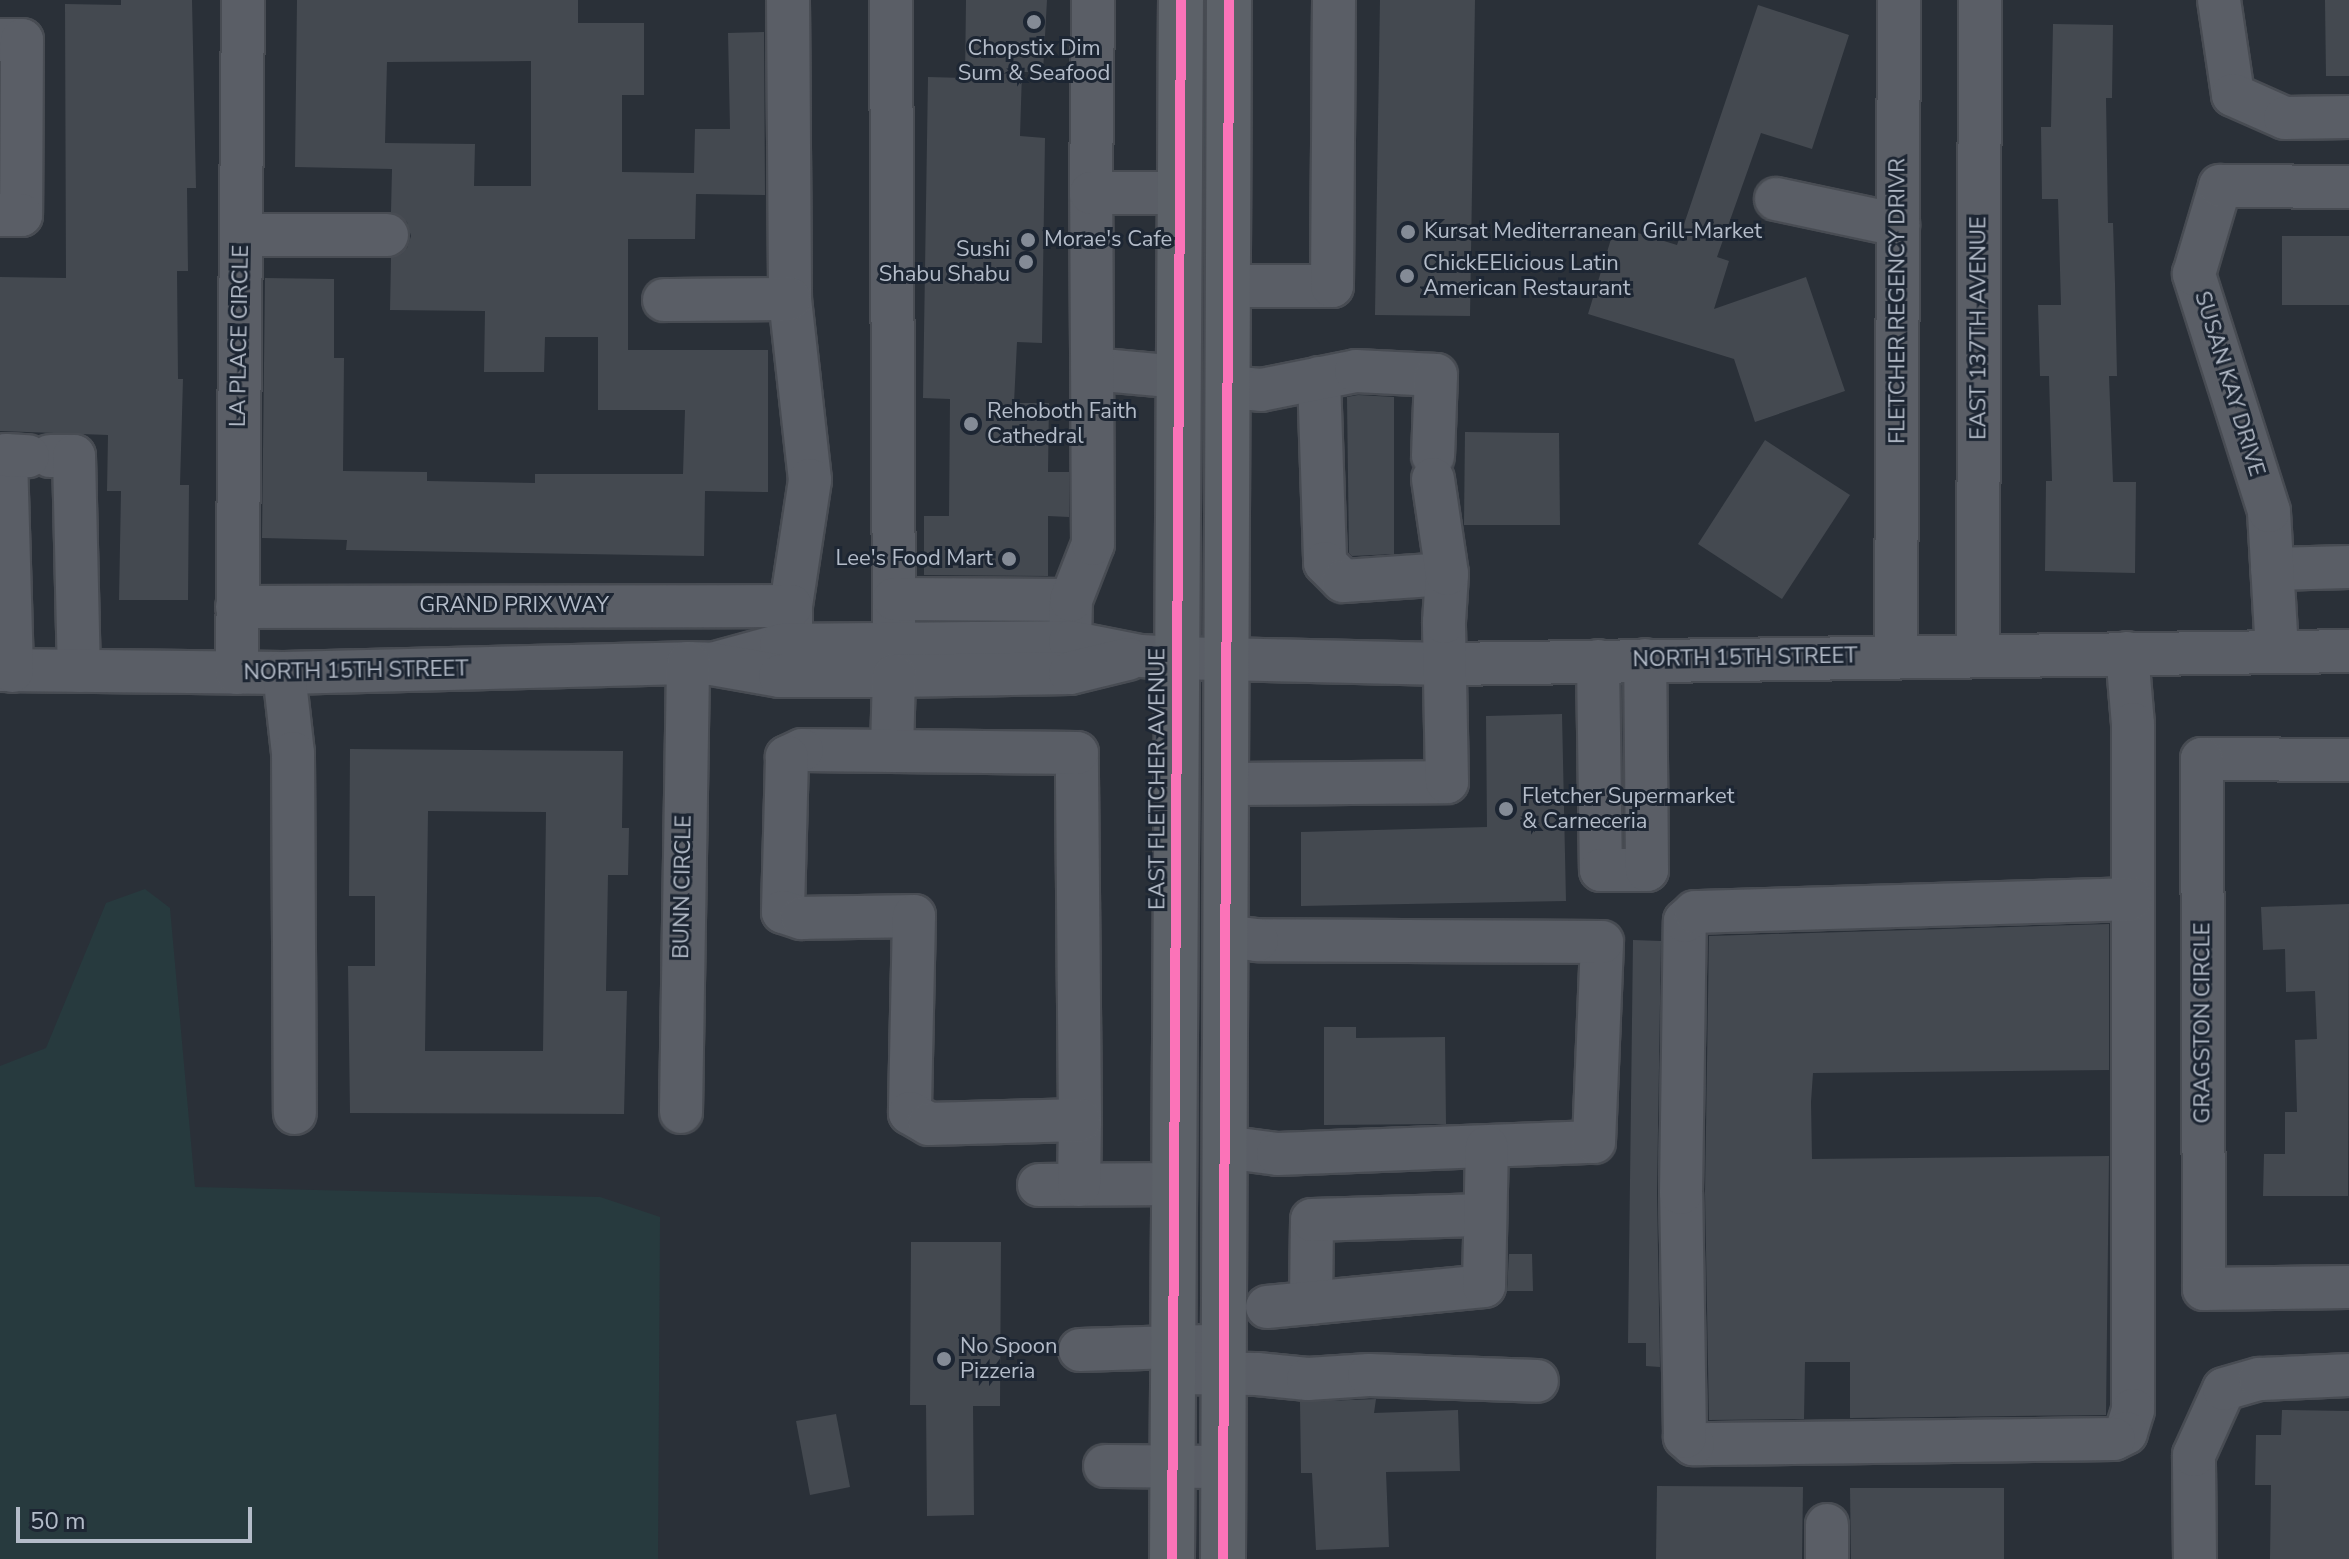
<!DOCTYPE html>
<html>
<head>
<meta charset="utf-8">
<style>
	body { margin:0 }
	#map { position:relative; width:2349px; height:1559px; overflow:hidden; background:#2a3038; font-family:"Nunito Sans",sans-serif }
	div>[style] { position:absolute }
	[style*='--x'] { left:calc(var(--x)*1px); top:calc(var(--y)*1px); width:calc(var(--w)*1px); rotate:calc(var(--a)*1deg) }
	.green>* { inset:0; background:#273a3e }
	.building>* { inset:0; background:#444950 }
	.roads { filter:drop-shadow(2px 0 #484c53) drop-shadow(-2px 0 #484c53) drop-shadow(0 2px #484c53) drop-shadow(0 -2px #484c53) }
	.minor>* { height:42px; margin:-21px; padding:0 21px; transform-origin:21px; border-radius:21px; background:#5a5e66 }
	.major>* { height:44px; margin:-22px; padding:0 22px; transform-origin:22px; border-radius:22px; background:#5c6168 }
	.cycleway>* { height:10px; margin:-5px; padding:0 5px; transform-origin:5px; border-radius:5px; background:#fb73b8 }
	.dots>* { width:22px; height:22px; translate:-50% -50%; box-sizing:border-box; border:4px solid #1d2633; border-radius:50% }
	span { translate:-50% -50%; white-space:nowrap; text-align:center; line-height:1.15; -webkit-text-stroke:6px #1d2633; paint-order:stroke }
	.poi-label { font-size:22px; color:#b4bcc9 }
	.left { translate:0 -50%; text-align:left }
	.right { translate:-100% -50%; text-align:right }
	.street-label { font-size:22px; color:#b4bcc9 }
	.scale { position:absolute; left:16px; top:1507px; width:236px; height:36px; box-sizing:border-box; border:4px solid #b4bcc9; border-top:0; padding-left:10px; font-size:24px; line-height:28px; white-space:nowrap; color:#b4bcc9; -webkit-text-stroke:6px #1d2633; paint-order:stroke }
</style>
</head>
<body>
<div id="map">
	<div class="green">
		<i style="clip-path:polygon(145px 889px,170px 908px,195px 1187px,600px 1197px,660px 1217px,658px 1559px,0 1559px,0 1066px,46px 1048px,106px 903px)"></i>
	</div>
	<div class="building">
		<i style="clip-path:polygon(121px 0,192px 0,196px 188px,187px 188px,188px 271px,177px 271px,178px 379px,183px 379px,180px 485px,189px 485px,188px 600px,119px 600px,121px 491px,107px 491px,108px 435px,0 431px,0 277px,66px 278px,65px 4px,121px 5px)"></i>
		<i style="clip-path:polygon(evenodd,297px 0,578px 0,578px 23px,644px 23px,644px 95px,622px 95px,622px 172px,694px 173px,695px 129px,730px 129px,728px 33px,764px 32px,765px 195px,696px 194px,695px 239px,628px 239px,628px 350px,768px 350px,768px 492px,705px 491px,704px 556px,346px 550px,347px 540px,262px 538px,265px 278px,334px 279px,334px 358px,344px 358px,343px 471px,427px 472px,427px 481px,535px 483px,535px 474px,683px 474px,685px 410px,598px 410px,598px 337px,545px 337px,544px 372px,484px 372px,485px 311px,390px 310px,391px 258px,407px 248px,411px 236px,407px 222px,391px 212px,392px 169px,295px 167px,297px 0,531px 61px,531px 186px,474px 186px,475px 144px,385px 143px,387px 62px,531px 61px)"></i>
		<i style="clip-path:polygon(966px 0,1047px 0,1043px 72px,1022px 72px,1020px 136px,1045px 138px,1042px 343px,1017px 342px,1014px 403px,1049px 403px,1048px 472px,1069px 472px,1069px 517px,1048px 516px,1048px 576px,924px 575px,924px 516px,949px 516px,950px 399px,923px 398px,928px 77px,965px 78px)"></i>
		<i style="clip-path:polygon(1380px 0,1475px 0,1470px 316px,1375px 315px)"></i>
		<i style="clip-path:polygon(2325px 0,2349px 0,2349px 76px,2326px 76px)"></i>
		<i style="clip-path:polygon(1758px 5px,1849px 35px,1812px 149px,1761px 133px,1717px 257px,1729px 261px,1714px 309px,1806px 277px,1845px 391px,1755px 422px,1734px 359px,1588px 314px,1615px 226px,1677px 245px)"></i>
		<i style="clip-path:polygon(2053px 24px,2113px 25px,2112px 98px,2106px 98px,2108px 223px,2113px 223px,2115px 284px,2117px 376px,2109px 376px,2113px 482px,2136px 482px,2135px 573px,2045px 571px,2046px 481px,2052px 481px,2049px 376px,2040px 376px,2038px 305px,2061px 305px,2058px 199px,2042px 199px,2041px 127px,2051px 127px)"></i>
		<i style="clip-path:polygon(2282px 236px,2349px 236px,2349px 305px,2282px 305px)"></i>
		<i style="clip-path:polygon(1358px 395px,1394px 397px,1394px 554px,1352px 556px,1349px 553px,1347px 397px)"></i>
		<i style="clip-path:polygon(1465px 432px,1559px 433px,1560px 525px,1464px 525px)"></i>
		<i style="clip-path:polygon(1765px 440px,1850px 495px,1782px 599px,1698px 544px)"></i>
		<i style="clip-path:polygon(1562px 714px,1566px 901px,1301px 906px,1301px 832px,1487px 827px,1486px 716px)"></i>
		<i style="clip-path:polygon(evenodd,350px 749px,623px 751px,622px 828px,629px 828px,628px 875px,608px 875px,606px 991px,627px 991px,624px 1114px,350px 1113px,348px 966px,375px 966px,375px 896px,349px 896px,350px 749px,428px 811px,546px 812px,543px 1051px,425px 1051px,428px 811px)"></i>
		<i style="clip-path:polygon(2349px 904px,2348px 1196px,2263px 1196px,2264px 1154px,2285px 1154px,2285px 1112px,2297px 1112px,2295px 1040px,2317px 1039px,2315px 991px,2286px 992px,2285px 949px,2263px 950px,2261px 907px)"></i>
		<i style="clip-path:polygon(2109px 924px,2109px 1070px,1813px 1073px,1811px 1102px,1812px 1159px,2109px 1156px,2106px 1415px,1850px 1418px,1850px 1362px,1805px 1362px,1804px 1419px,1709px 1420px,1705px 1193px,1709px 936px)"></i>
		<i style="clip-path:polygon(1633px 940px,1661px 941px,1657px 1193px,1660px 1367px,1646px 1366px,1646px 1343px,1628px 1343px)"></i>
		<i style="clip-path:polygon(1324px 1027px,1356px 1027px,1356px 1038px,1445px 1037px,1446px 1124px,1324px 1125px)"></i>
		<i style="clip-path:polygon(911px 1242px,1001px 1242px,1000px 1406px,973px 1406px,974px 1515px,927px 1516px,926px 1405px,910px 1405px)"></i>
		<i style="clip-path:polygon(1509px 1254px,1532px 1254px,1533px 1291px,1507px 1291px)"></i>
		<i style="clip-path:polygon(1376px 1399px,1374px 1413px,1458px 1410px,1460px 1471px,1386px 1472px,1389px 1547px,1316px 1550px,1312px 1473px,1301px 1473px,1300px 1402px)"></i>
		<i style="clip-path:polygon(2282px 1410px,2349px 1411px,2349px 1559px,2270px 1559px,2271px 1485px,2255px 1485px,2256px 1435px,2281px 1435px)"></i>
		<i style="clip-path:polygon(836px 1414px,850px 1487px,810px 1495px,796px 1421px)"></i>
		<i style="clip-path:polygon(1657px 1486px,1803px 1487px,1802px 1559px,1656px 1559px)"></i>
		<i style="clip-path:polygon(1850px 1488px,2004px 1488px,2004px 1559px,1851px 1559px)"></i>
	</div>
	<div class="roads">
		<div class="minor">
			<i style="--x:788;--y:0;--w:299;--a:89.6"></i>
			<i style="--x:790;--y:299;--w:182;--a:83.7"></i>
			<i style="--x:810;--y:480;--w:127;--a:98.6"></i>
			<i style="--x:791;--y:606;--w:39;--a:90"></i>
			<i style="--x:891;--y:0;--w:644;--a:89.73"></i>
			<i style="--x:2219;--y:0;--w:96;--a:81.6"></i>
			<i style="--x:2233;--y:95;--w:57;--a:23.9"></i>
			<i style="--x:2285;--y:118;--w:64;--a:-0.9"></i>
			<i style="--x:0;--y:40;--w:22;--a:0"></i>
			<i style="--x:22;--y:40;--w:175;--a:90.3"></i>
			<i style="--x:21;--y:215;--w:21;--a:180"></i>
			<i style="--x:1091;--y:193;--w:193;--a:-89.4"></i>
			<i style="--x:1776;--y:199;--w:125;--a:12"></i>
			<i style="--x:241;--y:235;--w:146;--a:0"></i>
			<i style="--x:1227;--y:286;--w:105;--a:0"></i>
			<i style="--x:1332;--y:286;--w:286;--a:-89.6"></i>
			<i style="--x:664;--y:300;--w:126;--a:-0.5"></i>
			<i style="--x:1092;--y:369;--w:86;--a:5.3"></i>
			<i style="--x:1319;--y:378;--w:185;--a:88.1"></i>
			<i style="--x:1325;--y:563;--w:25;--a:45"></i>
			<i style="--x:1343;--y:581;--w:104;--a:-3.9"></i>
			<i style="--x:1228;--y:387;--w:33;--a:5"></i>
			<i style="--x:1261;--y:390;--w:97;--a:-11.3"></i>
			<i style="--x:1356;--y:371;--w:80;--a:2.9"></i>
			<i style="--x:1436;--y:375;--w:81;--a:92.1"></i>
			<i style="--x:50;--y:456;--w:24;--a:0"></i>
			<i style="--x:74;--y:456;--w:215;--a:88.7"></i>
			<i style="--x:2272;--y:569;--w:77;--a:-1.5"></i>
			<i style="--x:894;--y:599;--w:177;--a:0.3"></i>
			<i style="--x:237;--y:607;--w:554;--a:-0.1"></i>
			<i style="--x:1070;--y:642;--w:42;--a:-88.6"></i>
			<i style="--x:1071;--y:600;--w:60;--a:-68.6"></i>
			<i style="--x:1093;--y:544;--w:351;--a:-90.3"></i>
			<i style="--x:1091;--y:193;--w:87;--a:0"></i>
			<i style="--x:2277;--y:651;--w:140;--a:-93.3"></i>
			<i style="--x:2269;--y:511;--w:249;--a:-107.6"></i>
			<i style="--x:2194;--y:274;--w:92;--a:-73.5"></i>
			<i style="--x:2220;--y:186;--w:129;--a:0.4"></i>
			<i style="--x:2127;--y:653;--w:71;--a:85.2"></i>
			<i style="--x:2133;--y:724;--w:686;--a:90"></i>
			<i style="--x:2133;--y:1410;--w:24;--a:107"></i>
			<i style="--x:2126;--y:1433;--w:13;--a:153"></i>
			<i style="--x:2114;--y:1439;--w:421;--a:179.3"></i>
			<i style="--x:1693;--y:1444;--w:11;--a:-139"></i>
			<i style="--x:1685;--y:1437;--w:244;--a:-90.9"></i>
			<i style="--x:1681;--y:1193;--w:272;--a:-89.2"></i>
			<i style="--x:1685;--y:921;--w:13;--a:-42"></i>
			<i style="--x:1695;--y:912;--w:436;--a:-1.7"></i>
			<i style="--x:1896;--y:655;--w:655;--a:-89.74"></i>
			<i style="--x:1978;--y:655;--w:655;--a:-89.83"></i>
			<i style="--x:1598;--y:661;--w:209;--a:89.2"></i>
			<i style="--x:1601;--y:870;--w:46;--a:0"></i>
			<i style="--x:1647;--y:870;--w:210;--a:-90.5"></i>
			<i style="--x:712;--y:664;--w:72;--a:-15.4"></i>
			<i style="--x:781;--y:645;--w:289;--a:-0.6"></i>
			<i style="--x:1070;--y:642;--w:72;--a:11.2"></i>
			<i style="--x:1141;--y:656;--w:38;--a:3"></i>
			<i style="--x:1179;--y:658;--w:267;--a:1.3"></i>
			<i style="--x:1446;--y:664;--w:903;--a:-0.82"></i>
			<i style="--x:0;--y:670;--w:284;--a:0.6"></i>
			<i style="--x:284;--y:673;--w:404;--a:-1.4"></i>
			<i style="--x:688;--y:663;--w:24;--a:2"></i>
			<i style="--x:712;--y:664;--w:69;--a:10"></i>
			<i style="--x:780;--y:676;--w:114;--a:0"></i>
			<i style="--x:894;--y:676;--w:176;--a:-1"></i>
			<i style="--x:1070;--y:673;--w:60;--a:-13.6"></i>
			<i style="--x:12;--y:671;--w:216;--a:-91.6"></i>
			<i style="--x:6;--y:455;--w:22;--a:3"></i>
			<i style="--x:237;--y:673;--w:673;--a:-89.49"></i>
			<i style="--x:284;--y:673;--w:81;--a:83.6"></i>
			<i style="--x:293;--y:753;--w:360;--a:89.7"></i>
			<i style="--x:892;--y:751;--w:75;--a:-88.5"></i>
			<i style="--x:2349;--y:760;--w:147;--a:-179.6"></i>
			<i style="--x:2202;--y:759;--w:530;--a:89.78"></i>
			<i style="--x:2204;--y:1289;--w:145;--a:-0.8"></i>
			<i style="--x:1227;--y:784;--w:220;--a:-0.5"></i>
			<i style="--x:1447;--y:782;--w:160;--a:-91.1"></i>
			<i style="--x:1444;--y:622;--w:48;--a:-86.4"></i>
			<i style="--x:1447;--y:574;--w:96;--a:-98.4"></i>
			<i style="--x:681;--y:1112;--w:449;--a:-89.1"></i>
			<i style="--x:1224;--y:1147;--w:54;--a:7.4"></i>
			<i style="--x:1278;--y:1154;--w:316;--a:-2.2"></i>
			<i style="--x:1594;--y:1142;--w:200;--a:-87.7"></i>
			<i style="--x:1602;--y:942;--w:345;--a:-179.7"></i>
			<i style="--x:1257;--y:940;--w:31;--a:-173"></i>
			<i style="--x:1039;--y:1185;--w:136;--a:-0.4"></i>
			<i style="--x:1079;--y:1185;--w:65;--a:-89.1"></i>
			<i style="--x:1080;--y:1120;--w:367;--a:-90.5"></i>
			<i style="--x:1077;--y:753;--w:275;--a:-179.4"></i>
			<i style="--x:802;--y:750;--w:17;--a:155"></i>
			<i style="--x:787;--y:757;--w:155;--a:91.5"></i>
			<i style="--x:783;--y:912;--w:20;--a:18"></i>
			<i style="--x:802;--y:918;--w:112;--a:-1"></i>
			<i style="--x:914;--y:916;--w:197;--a:91.2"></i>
			<i style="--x:910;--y:1113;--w:22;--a:30"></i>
			<i style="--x:929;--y:1124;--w:151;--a:-1.5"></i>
			<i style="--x:1311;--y:1303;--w:83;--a:-89.3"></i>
			<i style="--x:1312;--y:1220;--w:173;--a:-1.7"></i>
			<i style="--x:1267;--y:1307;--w:218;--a:-5.5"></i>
			<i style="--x:1484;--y:1286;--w:139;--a:-88.8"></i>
			<i style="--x:1080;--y:1350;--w:127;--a:-1.8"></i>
			<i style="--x:1174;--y:1373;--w:83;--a:0.7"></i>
			<i style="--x:1257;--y:1374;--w:51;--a:5.6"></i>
			<i style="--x:1308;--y:1379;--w:61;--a:-3.8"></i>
			<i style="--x:1369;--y:1375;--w:168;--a:2"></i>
			<i style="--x:1105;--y:1466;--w:118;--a:0.5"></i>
			<i style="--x:1827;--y:1525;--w:34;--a:90"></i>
			<i style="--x:2195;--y:1559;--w:104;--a:-90.6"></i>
			<i style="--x:2194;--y:1455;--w:72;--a:-65.6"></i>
			<i style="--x:2224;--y:1389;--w:37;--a:-16"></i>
			<i style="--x:2260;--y:1379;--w:89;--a:-2.6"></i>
		</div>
		<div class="major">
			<i style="--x:1172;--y:1559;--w:1559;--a:-89.67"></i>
			<i style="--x:1223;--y:1559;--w:1559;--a:-89.78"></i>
		</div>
	</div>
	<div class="cycleway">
		<i style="--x:1172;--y:1559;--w:1559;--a:-89.67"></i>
		<i style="--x:1223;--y:1559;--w:1559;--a:-89.78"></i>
	</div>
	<div class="dots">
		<i style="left:1034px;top:22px;background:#848b96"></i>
		<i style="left:1408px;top:232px;background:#848b96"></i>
		<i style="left:1028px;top:240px;background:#848b96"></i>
		<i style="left:1026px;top:262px;background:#848b96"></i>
		<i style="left:1407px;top:276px;background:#848b96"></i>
		<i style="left:971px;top:424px;background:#848b96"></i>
		<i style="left:1009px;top:559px;background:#848b96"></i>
		<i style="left:1506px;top:809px;background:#848b96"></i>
		<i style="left:944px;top:1359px;background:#848b96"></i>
	</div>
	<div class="poi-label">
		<span style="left:1034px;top:61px">Chopstix Dim<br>Sum &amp; Seafood</span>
		<span class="left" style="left:1424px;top:232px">Kursat Mediterranean Grill-Market</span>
		<span class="left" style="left:1044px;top:240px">Morae's Cafe</span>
		<span class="right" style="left:1010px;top:262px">Sushi<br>Shabu Shabu</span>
		<span class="left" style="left:1423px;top:276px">ChickEElicious Latin<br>American Restaurant</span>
		<span class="left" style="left:987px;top:424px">Rehoboth Faith<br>Cathedral</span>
		<span class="right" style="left:993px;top:559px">Lee's Food Mart</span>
		<span class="left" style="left:1522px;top:809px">Fletcher Supermarket<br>&amp; Carneceria</span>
		<span class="left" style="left:960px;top:1359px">No Spoon<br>Pizzeria</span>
	</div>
	<div class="street-label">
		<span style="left:1898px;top:301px;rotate:-90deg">FLETCHER REGENCY DRIVR</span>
		<span style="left:1979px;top:328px;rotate:-90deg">EAST 137TH AVENUE</span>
		<span style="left:240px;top:336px;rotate:-89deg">LA PLACE CIRCLE</span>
		<span style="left:2229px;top:384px;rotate:73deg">SUSAN KAY DRIVE</span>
		<span style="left:514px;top:606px">GRAND PRIX WAY</span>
		<span style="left:1745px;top:658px;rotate:-1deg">NORTH 15TH STREET</span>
		<span style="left:356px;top:671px;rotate:-1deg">NORTH 15TH STREET</span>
		<span style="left:1158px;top:779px;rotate:-90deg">EAST FLETCHER AVENUE</span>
		<span style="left:683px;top:887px;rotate:-89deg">BUNN CIRCLE</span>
		<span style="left:2203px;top:1023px;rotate:-90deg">GRAGSTON CIRCLE</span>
	</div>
	<div class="scale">50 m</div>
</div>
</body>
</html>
